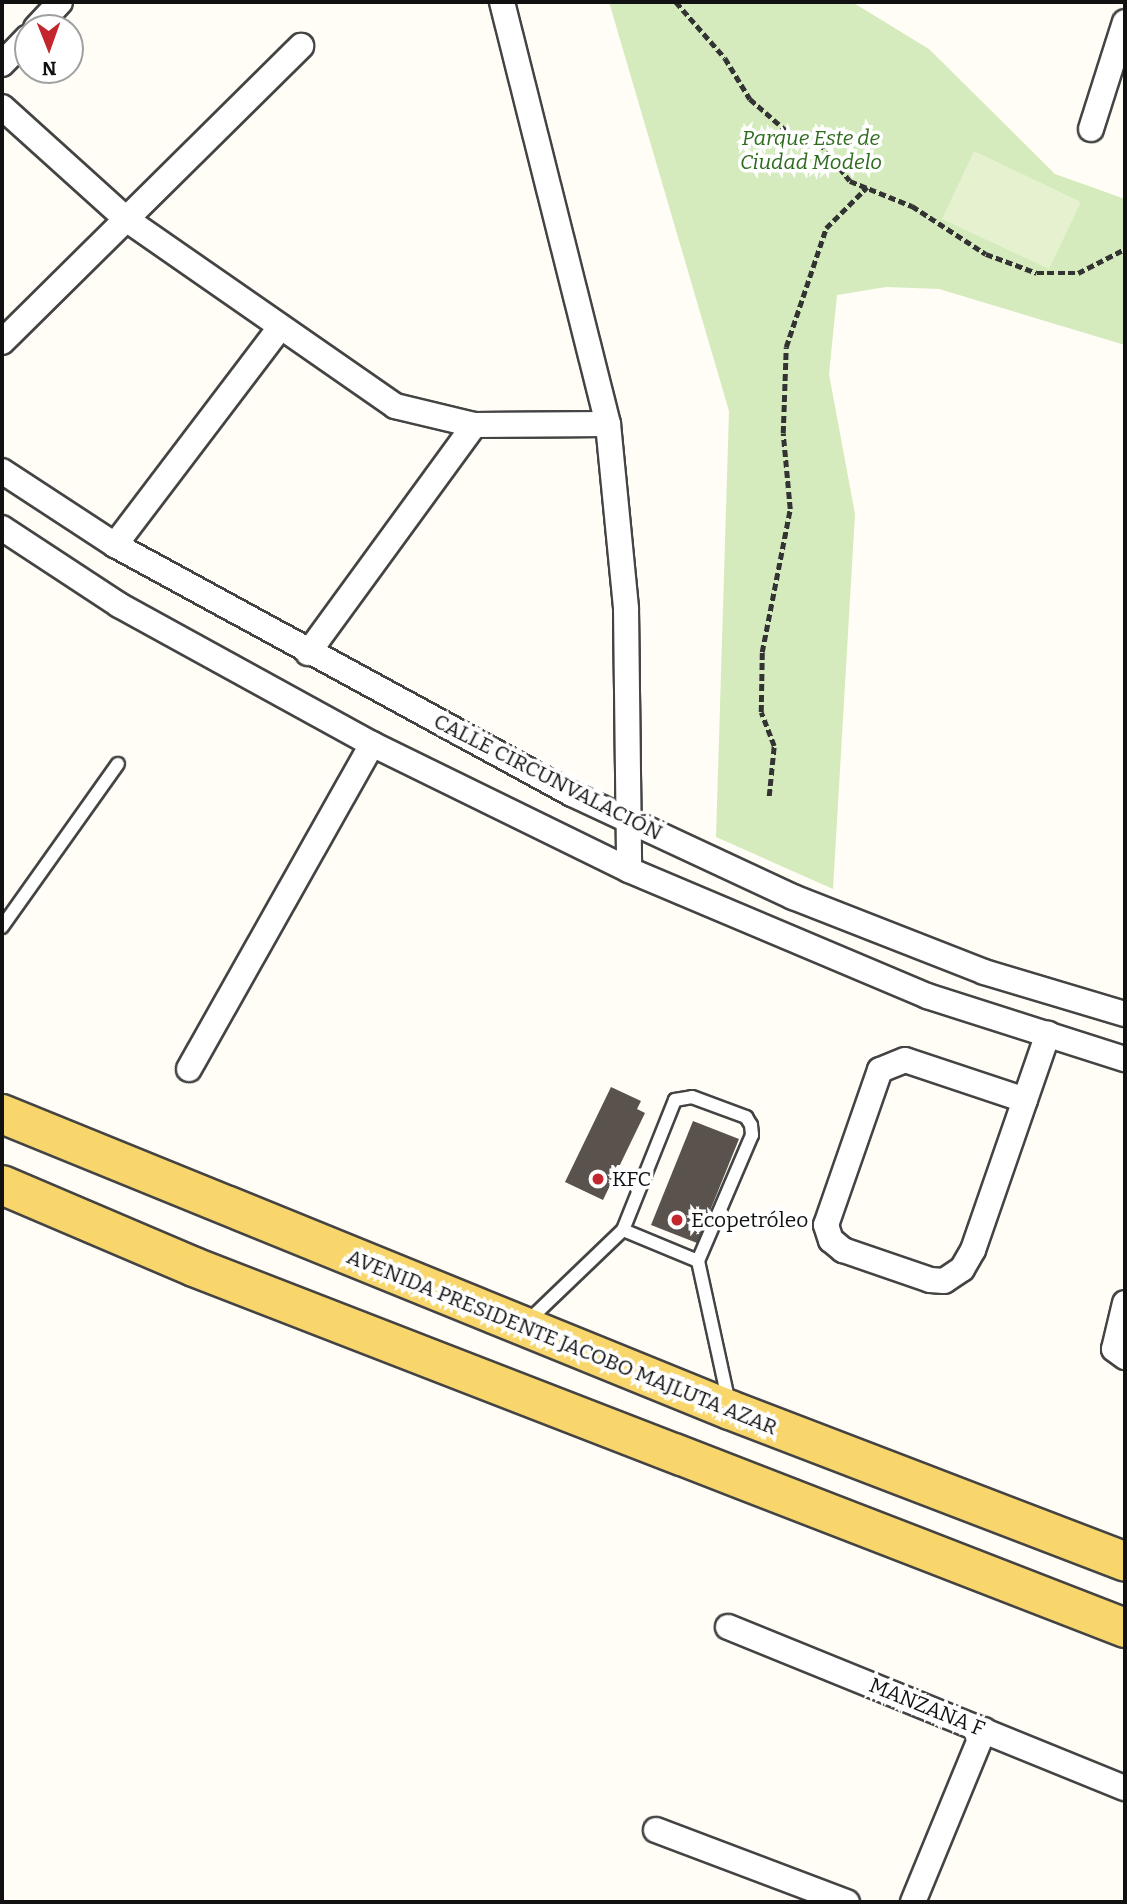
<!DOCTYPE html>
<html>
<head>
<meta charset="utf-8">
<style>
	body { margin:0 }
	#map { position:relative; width:1127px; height:1904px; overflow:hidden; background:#fffdf5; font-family:Bitter,serif }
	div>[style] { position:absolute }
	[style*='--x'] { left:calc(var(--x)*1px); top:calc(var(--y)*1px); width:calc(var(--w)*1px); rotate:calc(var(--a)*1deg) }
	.green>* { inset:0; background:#d5ebbd }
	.pitch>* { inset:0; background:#e6f2cf }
	.building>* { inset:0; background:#5a524d }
	.path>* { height:4.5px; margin-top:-2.25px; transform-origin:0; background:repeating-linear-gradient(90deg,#333 0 7px,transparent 0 10.5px) }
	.roads { filter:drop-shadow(2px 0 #444) drop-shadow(-2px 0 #444) drop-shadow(0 2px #444) drop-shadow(0 -2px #444) }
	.service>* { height:12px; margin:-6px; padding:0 6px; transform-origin:6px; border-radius:6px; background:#fff }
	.minor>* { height:24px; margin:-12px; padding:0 12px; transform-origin:12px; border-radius:12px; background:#fff }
	.primary>* { height:38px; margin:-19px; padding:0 19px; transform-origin:19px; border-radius:19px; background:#f9d66b }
	.dots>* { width:19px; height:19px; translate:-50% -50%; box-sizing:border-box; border:4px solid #fff; border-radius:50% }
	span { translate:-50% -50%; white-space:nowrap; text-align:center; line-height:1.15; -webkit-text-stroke:7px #fff; paint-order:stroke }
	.park-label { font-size:21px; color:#2f6b1f; font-style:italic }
	.street-label { font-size:21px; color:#111 }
	.poi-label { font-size:21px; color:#111 }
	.left { translate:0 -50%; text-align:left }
	.frame { position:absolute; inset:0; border:4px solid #111; pointer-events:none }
	.north { position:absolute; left:14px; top:14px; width:70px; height:70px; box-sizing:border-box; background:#fff; border:2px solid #a0a0a0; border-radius:50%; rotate:179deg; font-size:19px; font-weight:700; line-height:28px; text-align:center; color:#111 }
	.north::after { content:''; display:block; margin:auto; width:24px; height:32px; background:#c4262e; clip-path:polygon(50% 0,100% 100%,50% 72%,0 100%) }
</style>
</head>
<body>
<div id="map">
	<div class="green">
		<i style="clip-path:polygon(609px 2px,852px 2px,929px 49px,1055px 174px,1125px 199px,1125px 345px,939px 289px,886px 287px,837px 295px,829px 374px,855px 514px,833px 889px,716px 837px,729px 411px)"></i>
	</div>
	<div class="pitch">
		<i style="clip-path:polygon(974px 151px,1081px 202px,1049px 269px,942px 219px)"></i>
	</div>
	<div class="building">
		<i style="clip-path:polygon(611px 1087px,641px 1101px,637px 1109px,645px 1113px,603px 1200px,565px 1182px)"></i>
		<i style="clip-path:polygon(693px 1121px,739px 1139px,697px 1243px,651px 1225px)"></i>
	</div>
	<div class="path">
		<i style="--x:676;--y:2;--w:74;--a:48.8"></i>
		<i style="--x:725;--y:58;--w:48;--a:58.6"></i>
		<i style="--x:750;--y:99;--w:52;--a:41.1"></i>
		<i style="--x:789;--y:133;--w:33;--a:18"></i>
		<i style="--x:820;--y:143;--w:48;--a:51.7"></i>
		<i style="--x:850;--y:181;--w:67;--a:22"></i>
		<i style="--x:912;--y:206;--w:88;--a:33"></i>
		<i style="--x:986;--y:254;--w:54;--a:20.4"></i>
		<i style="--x:1037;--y:273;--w:41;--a:0"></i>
		<i style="--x:1078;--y:273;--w:53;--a:-27.1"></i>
		<i style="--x:769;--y:796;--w:50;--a:-84.3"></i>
		<i style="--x:774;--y:746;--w:36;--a:-111"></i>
		<i style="--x:761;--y:712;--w:60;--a:-89"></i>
		<i style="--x:762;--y:652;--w:146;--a:-78.9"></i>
		<i style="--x:790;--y:509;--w:76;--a:-95.3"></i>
		<i style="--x:783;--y:433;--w:86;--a:-88"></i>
		<i style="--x:786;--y:347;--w:126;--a:-71.4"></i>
		<i style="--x:826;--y:228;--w:58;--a:-45"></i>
	</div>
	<div class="roads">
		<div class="service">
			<i style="--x:2;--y:927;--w:200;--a:-54.6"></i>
			<i style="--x:698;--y:1261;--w:81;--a:-157.5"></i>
			<i style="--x:623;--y:1230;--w:140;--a:-68.2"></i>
			<i style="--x:675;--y:1100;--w:17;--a:-10"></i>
			<i style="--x:692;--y:1097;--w:58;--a:20.3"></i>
			<i style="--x:746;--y:1117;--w:9;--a:58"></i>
			<i style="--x:751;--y:1125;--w:10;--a:84"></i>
			<i style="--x:752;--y:1135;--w:137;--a:113.2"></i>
			<i style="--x:698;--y:1261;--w:145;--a:77.7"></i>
			<i style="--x:527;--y:1322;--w:133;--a:-43.8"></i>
		</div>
		<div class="minor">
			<i style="--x:502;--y:2;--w:435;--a:75.9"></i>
			<i style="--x:608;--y:424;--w:186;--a:84.4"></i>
			<i style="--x:626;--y:609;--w:261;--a:89.3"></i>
			<i style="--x:36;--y:28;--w:35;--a:-47"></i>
			<i style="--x:2;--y:64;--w:37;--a:-46"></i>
			<i style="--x:2;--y:107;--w:167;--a:42.1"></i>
			<i style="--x:126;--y:219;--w:328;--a:34.8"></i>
			<i style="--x:395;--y:406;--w:81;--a:13.5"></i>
			<i style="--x:474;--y:425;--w:134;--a:-0.4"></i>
			<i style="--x:1091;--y:129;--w:112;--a:-72.4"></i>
			<i style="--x:2;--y:342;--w:421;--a:-44.7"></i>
			<i style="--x:2;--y:471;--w:135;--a:33.2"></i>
			<i style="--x:115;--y:545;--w:520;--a:28.58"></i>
			<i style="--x:572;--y:794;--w:244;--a:25"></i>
			<i style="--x:793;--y:897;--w:205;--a:21.4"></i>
			<i style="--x:984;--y:972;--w:147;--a:16.6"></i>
			<i style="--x:2;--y:528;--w:140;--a:33.3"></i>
			<i style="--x:119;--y:605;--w:289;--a:28.8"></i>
			<i style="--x:372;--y:744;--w:286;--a:26.1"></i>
			<i style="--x:629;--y:870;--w:324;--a:22.9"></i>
			<i style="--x:927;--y:996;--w:208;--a:17.7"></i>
			<i style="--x:115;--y:545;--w:271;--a:-52.8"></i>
			<i style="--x:308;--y:653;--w:282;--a:-53.9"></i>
			<i style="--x:189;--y:1069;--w:373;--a:-60.6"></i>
			<i style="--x:1025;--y:1100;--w:126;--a:-161.6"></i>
			<i style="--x:905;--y:1060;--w:27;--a:158"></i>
			<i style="--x:880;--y:1070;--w:164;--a:109.2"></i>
			<i style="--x:826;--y:1225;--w:16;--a:72"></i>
			<i style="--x:831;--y:1240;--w:16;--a:40"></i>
			<i style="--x:843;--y:1250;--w:92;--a:19"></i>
			<i style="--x:930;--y:1280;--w:14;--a:4"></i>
			<i style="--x:944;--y:1281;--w:22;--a:-34"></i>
			<i style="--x:962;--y:1269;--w:22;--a:-60"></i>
			<i style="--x:973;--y:1250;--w:229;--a:-70.9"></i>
			<i style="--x:1125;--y:1303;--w:47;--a:103.4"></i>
			<i style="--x:1114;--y:1349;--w:14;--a:36"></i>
			<i style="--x:728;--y:1627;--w:428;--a:22.1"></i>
			<i style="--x:656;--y:1830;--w:204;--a:20.7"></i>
			<i style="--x:913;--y:1902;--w:186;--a:-67.6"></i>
		</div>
		<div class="primary">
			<i style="--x:2;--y:1114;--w:786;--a:22.13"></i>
			<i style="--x:730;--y:1410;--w:423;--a:21"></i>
			<i style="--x:2;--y:1185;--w:209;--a:23.1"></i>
			<i style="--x:194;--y:1267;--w:999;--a:21.19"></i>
		</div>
	</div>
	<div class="dots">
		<i style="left:598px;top:1179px;background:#c4262e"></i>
		<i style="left:677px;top:1220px;background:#c4262e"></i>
	</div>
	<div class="park-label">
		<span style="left:811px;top:150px">Parque Este de<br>Ciudad Modelo</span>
	</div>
	<div class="street-label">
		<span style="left:548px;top:777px;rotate:27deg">CALLE CIRCUNVALACIÓN</span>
		<span style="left:562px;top:1342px;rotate:22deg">AVENIDA PRESIDENTE JACOBO MAJLUTA AZAR</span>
		<span style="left:927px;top:1707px;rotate:22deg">MANZANA F</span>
	</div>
	<div class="poi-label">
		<span class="left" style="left:612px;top:1179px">KFC</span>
		<span class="left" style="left:691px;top:1220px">Ecopetróleo</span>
	</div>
	<div class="frame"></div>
	<div class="north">N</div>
</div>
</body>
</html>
